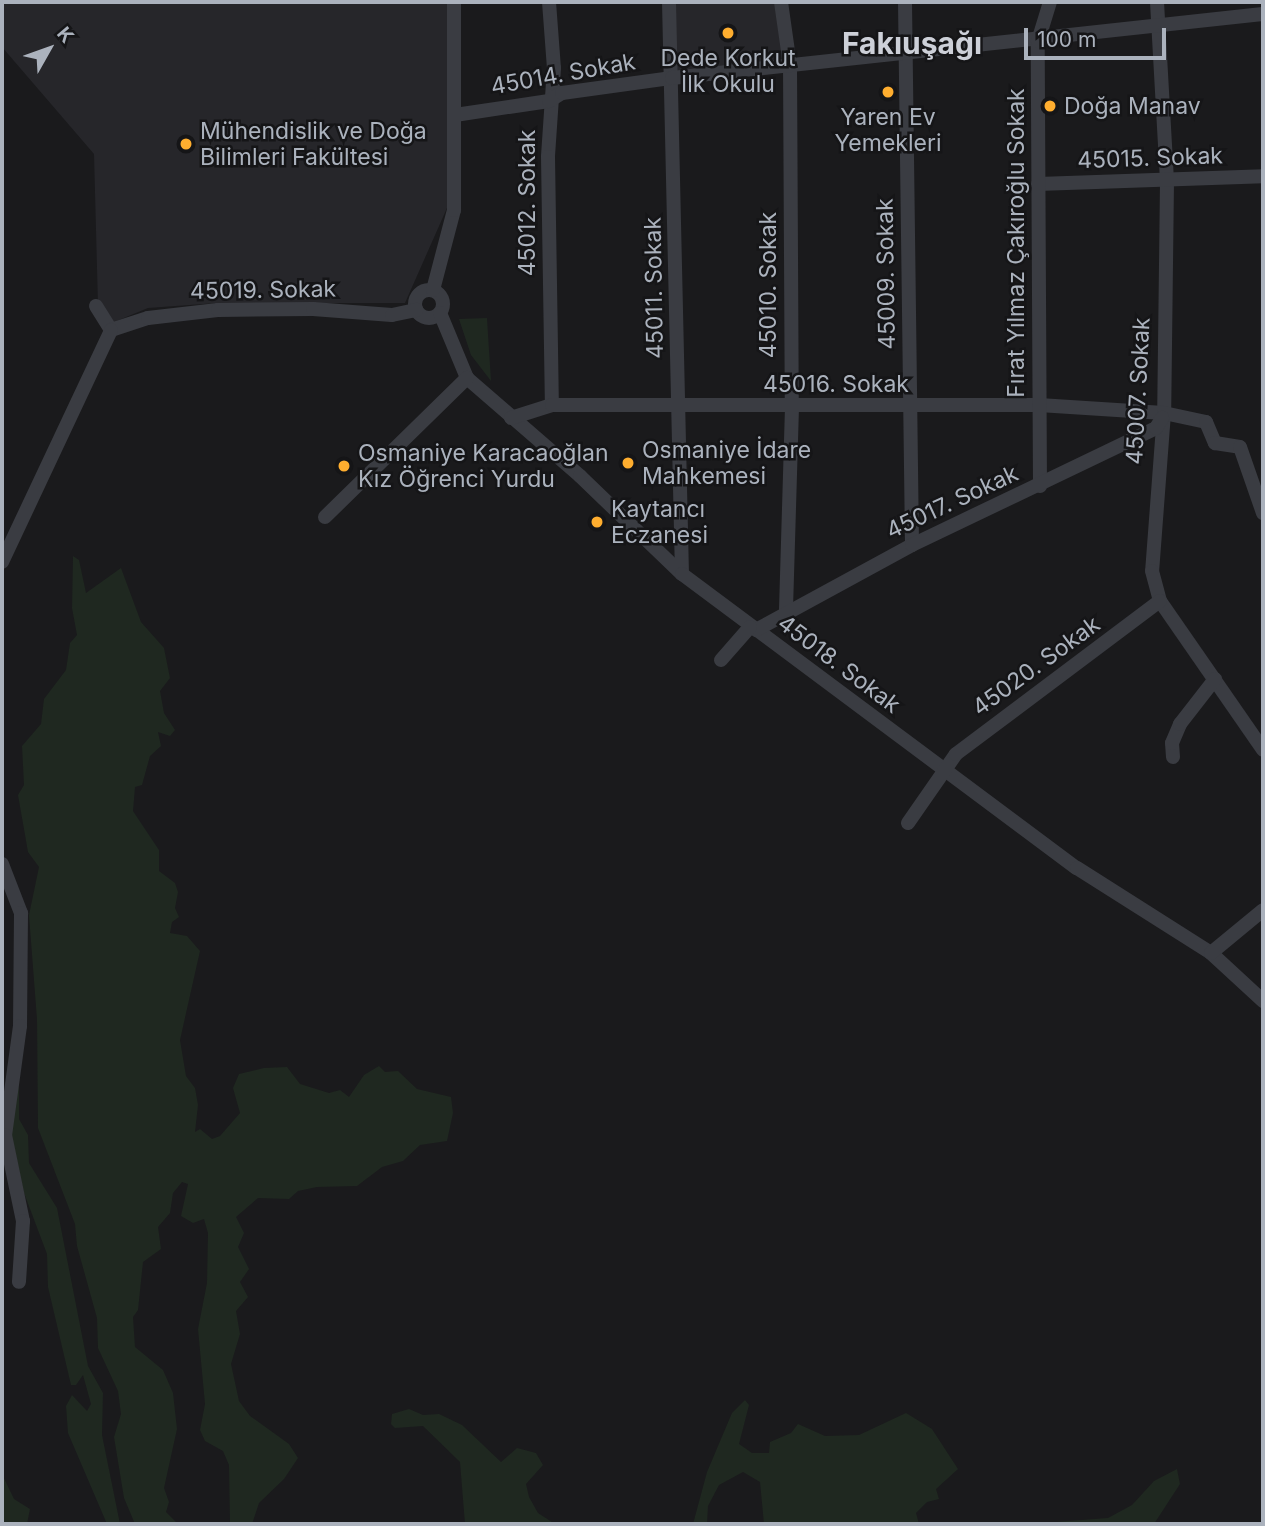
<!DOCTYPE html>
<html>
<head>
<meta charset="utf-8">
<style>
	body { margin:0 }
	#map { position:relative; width:1265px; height:1526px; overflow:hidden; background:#1a1a1c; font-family:Inter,sans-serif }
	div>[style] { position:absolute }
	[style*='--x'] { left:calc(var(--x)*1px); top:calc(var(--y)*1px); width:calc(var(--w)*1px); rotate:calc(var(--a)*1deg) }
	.built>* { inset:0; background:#26262a }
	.green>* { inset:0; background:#1f2820 }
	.minor>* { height:14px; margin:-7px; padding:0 7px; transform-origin:7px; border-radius:7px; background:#3a3c42 }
	.minor>.ring { margin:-7px; padding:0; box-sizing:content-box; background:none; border:14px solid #3a3c42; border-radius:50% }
	.dots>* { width:19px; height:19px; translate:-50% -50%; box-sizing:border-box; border:4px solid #151517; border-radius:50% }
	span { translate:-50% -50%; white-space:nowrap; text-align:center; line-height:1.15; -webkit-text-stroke:5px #151517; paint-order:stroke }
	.poi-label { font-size:23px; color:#abb2bd }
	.left { translate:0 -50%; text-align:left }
	.street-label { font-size:23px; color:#abb2bd }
	.district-label { font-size:30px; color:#cdd0d8; font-weight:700 }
	.frame { position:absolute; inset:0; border:4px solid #abb2bd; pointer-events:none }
	.north { position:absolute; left:14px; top:14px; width:70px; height:70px; -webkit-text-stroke:5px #151517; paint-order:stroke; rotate:50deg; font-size:19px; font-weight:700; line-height:28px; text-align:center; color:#abb2bd }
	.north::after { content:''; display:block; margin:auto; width:24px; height:32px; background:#abb2bd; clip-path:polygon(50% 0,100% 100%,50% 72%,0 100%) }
	.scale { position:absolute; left:1024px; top:28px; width:142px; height:32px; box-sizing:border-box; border:4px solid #abb2bd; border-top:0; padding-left:9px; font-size:21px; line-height:24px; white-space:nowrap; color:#abb2bd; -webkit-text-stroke:5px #151517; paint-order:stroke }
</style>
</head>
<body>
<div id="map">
	<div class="built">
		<i style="clip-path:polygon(2px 2px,447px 2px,447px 208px,405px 303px,217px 303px,148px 308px,114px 322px,98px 306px,94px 154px,2px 47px)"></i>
		<i style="clip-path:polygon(669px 2px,781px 2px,790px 65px,672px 78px)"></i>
	</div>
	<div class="green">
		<i style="clip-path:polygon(487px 318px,491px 381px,471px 355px,459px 319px)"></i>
		<i style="clip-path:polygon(73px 556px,79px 560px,86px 593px,121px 568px,141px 622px,164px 648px,170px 678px,160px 691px,164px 713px,175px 730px,170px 736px,158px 732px,161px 746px,150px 756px,142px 785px,135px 787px,133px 811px,159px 850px,159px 871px,175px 883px,178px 892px,175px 908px,179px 917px,172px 922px,170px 933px,187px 936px,200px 951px,180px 1040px,186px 1076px,195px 1088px,198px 1105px,195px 1132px,200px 1129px,212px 1139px,220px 1136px,240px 1113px,233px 1088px,239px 1074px,264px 1068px,287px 1067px,300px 1084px,329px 1093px,340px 1090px,349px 1097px,364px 1075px,379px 1066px,385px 1072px,398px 1071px,417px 1089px,451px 1097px,453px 1113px,447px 1141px,420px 1145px,403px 1161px,382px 1167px,357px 1186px,317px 1187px,298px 1191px,289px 1199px,258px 1198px,236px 1217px,244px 1233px,238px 1247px,249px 1269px,240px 1282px,248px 1297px,236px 1311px,240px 1334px,231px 1364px,239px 1401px,250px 1416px,289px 1444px,298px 1458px,284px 1479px,259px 1503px,252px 1524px,230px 1524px,229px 1465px,223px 1451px,205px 1441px,200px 1430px,205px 1404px,198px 1329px,207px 1283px,208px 1233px,204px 1219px,193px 1223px,181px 1216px,188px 1184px,182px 1182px,173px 1193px,170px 1213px,158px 1227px,161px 1249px,143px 1262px,138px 1310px,133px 1317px,135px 1347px,163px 1370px,173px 1393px,177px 1429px,164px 1488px,169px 1502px,166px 1512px,178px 1524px,135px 1524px,124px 1498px,114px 1437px,121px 1414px,118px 1391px,98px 1348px,97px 1318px,77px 1246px,75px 1224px,38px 1128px,37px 1019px,29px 915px,39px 867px,28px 852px,18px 795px,24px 785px,22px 746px,41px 724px,44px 699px,66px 670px,70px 643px,77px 635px,72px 608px)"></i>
		<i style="clip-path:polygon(19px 1083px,19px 1119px,28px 1135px,29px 1163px,57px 1208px,88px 1366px,103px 1393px,102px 1435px,120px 1524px,107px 1524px,68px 1433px,66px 1406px,72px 1395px,87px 1411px,91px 1404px,83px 1375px,76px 1385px,71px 1385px,48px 1287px,47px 1254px,24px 1193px,10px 1128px)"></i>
		<i style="clip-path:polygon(745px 1400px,749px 1405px,739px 1444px,752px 1453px,769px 1453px,770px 1442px,791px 1433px,798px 1424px,825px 1436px,859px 1435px,906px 1413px,932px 1429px,958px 1469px,936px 1489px,939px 1499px,927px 1502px,916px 1513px,919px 1524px,764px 1524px,760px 1482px,743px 1472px,719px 1485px,708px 1506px,707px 1524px,693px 1524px,707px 1472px,732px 1413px)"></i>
		<i style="clip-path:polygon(409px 1409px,423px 1415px,439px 1414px,462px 1425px,501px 1462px,517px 1448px,536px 1453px,543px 1465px,526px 1484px,529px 1497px,538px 1513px,555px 1524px,465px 1524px,460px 1462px,423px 1426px,395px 1428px,391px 1424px,392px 1414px)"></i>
		<i style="clip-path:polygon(1177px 1469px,1180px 1484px,1154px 1524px,1030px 1524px,1108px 1518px,1132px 1505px,1154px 1481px)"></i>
		<i style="clip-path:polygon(2px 1474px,14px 1499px,30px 1509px,27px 1524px,2px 1524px)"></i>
	</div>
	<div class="minor">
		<i style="--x:549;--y:2;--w:66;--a:85.7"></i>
		<i style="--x:554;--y:68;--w:89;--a:93.9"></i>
		<i style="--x:548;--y:157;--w:248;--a:89.1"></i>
		<i style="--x:669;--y:2;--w:572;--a:88.7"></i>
		<i style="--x:781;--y:2;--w:64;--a:81.9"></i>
		<i style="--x:790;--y:65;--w:342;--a:89.7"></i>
		<i style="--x:792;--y:407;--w:204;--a:91.7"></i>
		<i style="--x:905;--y:2;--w:543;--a:89.26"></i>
		<i style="--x:1157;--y:2;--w:180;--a:86.8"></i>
		<i style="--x:1167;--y:182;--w:231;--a:90.7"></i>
		<i style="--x:1164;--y:413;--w:158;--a:94.3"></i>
		<i style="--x:1152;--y:571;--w:31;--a:75"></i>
		<i style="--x:1160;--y:601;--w:181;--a:55.3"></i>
		<i style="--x:455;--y:115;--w:95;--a:-8.5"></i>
		<i style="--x:549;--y:101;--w:15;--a:-32"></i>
		<i style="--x:562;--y:93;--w:111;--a:-7.8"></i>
		<i style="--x:672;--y:78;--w:594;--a:-6.18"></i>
		<i style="--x:1038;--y:184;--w:225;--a:-2"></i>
		<i class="ring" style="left:415px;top:290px;width:14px;height:14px"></i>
		<i style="--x:433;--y:290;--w:83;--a:-75.3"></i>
		<i style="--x:454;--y:210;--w:208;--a:-90"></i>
		<i style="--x:96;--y:306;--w:28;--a:58"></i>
		<i style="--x:440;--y:313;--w:70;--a:67.4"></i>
		<i style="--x:467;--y:378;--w:150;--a:40.9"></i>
		<i style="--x:580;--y:476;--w:141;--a:43.9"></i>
		<i style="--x:682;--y:574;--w:492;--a:36.7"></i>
		<i style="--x:1077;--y:868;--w:159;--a:32.4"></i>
		<i style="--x:1211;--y:953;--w:71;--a:42.7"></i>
		<i style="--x:111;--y:330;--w:39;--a:-18"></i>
		<i style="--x:148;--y:318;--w:70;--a:-6.5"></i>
		<i style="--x:218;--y:310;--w:95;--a:-0.6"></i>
		<i style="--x:313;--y:309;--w:79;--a:4.3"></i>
		<i style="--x:392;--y:315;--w:25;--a:-12"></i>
		<i style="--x:511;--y:418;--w:43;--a:-17.6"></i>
		<i style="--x:552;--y:405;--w:487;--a:0"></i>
		<i style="--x:1039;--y:405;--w:125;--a:3.7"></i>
		<i style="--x:1164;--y:413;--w:43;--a:12.1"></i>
		<i style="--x:1206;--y:422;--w:23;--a:67"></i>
		<i style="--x:1215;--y:443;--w:25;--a:9"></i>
		<i style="--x:1240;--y:447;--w:70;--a:70.8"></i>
		<i style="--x:1040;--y:486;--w:445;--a:-90.3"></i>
		<i style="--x:1038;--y:41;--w:41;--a:-72.9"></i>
		<i style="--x:325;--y:517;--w:199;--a:-44.4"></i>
		<i style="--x:2;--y:562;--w:256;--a:-64.8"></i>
		<i style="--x:756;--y:630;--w:178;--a:-28.6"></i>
		<i style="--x:912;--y:545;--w:271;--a:-25.6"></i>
		<i style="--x:1156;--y:428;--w:12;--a:-59"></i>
		<i style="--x:721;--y:660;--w:44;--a:-48.7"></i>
		<i style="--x:1173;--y:757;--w:14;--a:-94"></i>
		<i style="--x:1172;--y:743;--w:21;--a:-67"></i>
		<i style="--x:1180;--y:724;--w:57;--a:-52.1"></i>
		<i style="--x:908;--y:823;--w:84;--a:-55.2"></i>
		<i style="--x:956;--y:754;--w:255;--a:-36.9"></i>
		<i style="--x:2;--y:864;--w:53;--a:68.8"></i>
		<i style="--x:21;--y:913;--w:113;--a:90.5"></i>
		<i style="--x:20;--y:1026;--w:110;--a:97.8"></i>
		<i style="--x:5;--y:1135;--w:88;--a:78.2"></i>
		<i style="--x:23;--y:1221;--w:61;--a:93.8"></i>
		<i style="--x:1211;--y:953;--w:67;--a:-39.6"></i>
	</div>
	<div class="dots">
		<i style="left:728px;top:33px;background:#ffae2f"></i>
		<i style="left:888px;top:92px;background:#ffae2f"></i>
		<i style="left:1050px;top:106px;background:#ffae2f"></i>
		<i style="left:186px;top:144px;background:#ffae2f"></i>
		<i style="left:628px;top:463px;background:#ffae2f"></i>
		<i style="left:344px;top:466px;background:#ffae2f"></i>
		<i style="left:597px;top:522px;background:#ffae2f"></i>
	</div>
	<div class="poi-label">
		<span style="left:728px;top:71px">Dede Korkut<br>İlk Okulu</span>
		<span class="left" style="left:1064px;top:106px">Doğa Manav</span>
		<span style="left:888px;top:130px">Yaren Ev<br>Yemekleri</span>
		<span class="left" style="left:200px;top:144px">Mühendislik ve Doğa<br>Bilimleri Fakültesi</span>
		<span class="left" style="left:642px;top:463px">Osmaniye İdare<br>Mahkemesi</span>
		<span class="left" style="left:358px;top:466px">Osmaniye Karacaoğlan<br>Kız Öğrenci Yurdu</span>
		<span class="left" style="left:611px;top:522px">Kaytancı<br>Eczanesi</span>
	</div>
	<div class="street-label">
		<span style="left:563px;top:74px;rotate:-10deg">45014. Sokak</span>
		<span style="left:1150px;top:158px;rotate:-2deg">45015. Sokak</span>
		<span style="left:527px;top:203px;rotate:-90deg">45012. Sokak</span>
		<span style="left:1016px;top:243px;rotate:-90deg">Fırat Yılmaz Çakıroğlu Sokak</span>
		<span style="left:886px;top:274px;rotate:-91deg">45009. Sokak</span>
		<span style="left:768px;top:285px;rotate:-90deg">45010. Sokak</span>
		<span style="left:654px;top:288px;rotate:-91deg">45011. Sokak</span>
		<span style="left:263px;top:290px;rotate:-1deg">45019. Sokak</span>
		<span style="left:836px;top:384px">45016. Sokak</span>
		<span style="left:1138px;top:391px;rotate:-87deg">45007. Sokak</span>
		<span style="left:952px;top:502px;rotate:-25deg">45017. Sokak</span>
		<span style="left:839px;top:664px;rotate:37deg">45018. Sokak</span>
		<span style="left:1036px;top:666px;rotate:-36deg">45020. Sokak</span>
	</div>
	<div class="district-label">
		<span style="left:912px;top:43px">Fakıuşağı</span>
	</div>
	<div class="frame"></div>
	<div class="north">K</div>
	<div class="scale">100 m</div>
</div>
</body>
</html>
